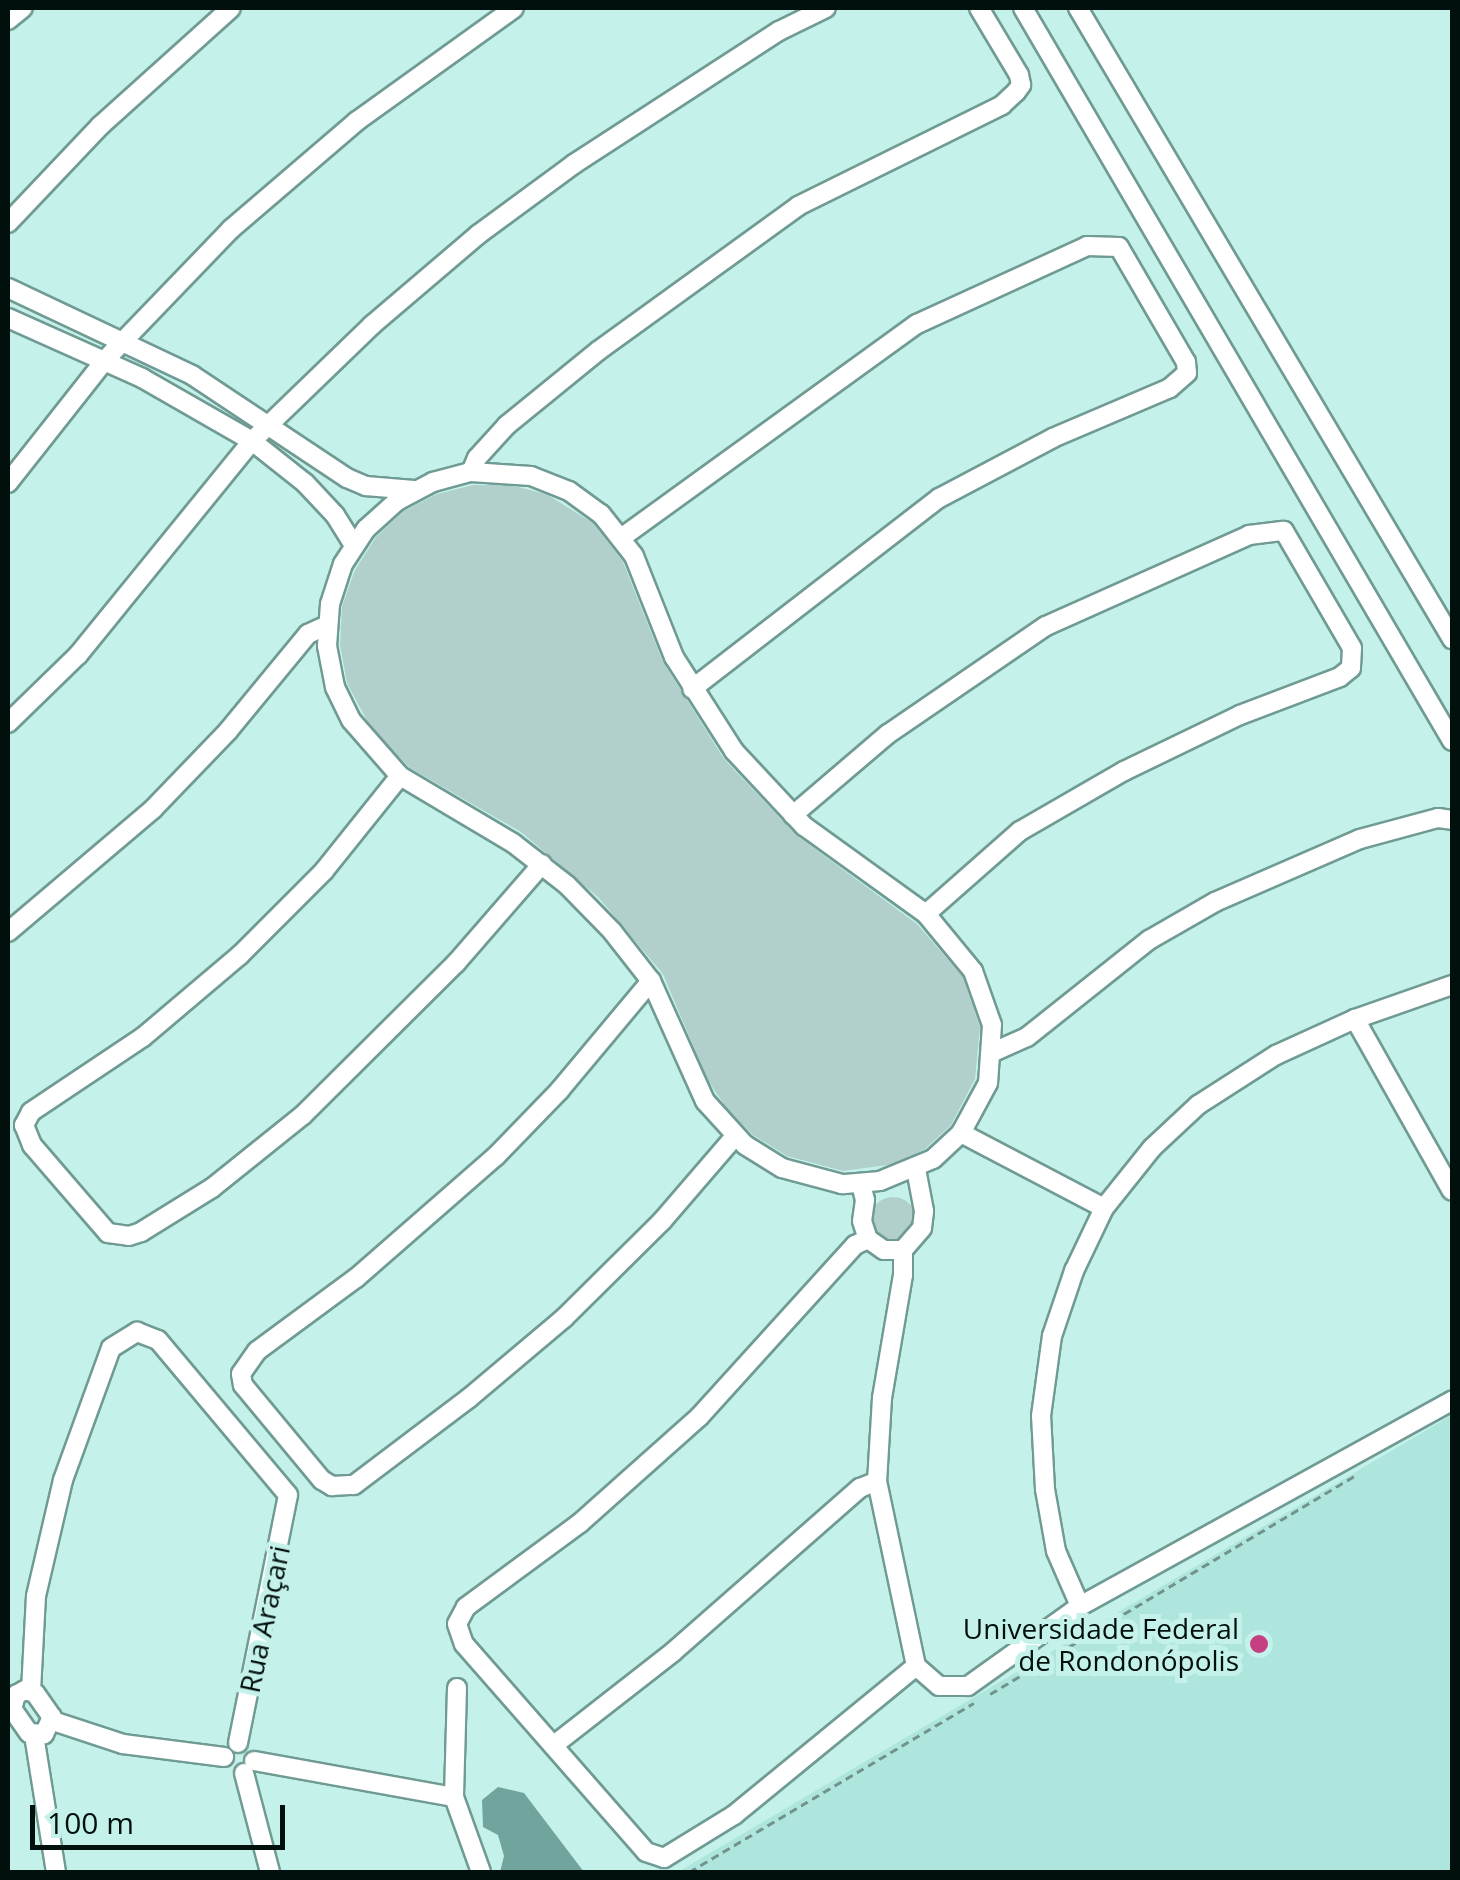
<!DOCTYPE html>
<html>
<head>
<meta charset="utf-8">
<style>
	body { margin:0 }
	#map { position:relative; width:1460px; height:1880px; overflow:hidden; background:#c4f2ea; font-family:"Open Sans",sans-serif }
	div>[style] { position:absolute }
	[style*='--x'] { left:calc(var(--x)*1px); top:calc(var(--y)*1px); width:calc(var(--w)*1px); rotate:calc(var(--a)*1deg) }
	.built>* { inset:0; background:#aee6dd }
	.green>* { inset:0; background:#b1d0cb }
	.round { border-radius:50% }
	.water>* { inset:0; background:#71a49c }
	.path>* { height:2.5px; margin-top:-1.25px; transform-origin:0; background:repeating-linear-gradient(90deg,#72928d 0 8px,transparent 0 13px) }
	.roads { filter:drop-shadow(2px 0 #709b94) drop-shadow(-2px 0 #709b94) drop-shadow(0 2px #709b94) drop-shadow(0 -2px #709b94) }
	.minor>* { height:18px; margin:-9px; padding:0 9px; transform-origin:9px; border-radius:9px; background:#fff }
	.dots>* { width:28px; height:28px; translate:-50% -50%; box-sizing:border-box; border:5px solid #c4f2ea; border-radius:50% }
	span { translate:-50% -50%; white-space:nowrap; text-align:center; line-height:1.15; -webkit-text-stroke:10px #c4f2ea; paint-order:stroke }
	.street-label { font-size:28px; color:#010f0d }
	.poi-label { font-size:28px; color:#010f0d }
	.right { translate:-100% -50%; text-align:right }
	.frame { position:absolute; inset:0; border:10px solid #010f0d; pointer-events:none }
	.scale { position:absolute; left:30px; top:1805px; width:255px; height:45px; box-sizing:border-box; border:5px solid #010f0d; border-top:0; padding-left:12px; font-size:30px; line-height:35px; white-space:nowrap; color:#010f0d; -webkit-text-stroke:8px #c4f2ea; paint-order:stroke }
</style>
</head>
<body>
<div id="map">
	<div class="built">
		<i style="clip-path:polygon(1452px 1415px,1452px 1872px,678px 1872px)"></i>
	</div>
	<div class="green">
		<i style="clip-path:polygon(473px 485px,510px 485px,546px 494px,593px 523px,623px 562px,663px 662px,724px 759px,796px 835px,917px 924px,963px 977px,980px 1027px,975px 1079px,951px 1125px,925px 1149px,895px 1164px,843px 1171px,787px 1156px,753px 1135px,727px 1109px,707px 1079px,663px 974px,599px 898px,521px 832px,410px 768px,371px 728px,347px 683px,340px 645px,342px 606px,355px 570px,376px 537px,404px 511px,437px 494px)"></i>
		<i class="round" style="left:870px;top:1197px;width:46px;height:46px"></i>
	</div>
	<div class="water">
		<i style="clip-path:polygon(498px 1787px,524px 1793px,584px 1872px,500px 1872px,504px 1856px,498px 1835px,483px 1827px,482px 1800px)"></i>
	</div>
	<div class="path">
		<i style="--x:990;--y:1694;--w:427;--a:-30.9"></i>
		<i style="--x:689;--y:1872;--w:331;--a:-30.7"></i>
	</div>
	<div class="roads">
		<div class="minor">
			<i style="--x:1023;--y:8;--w:849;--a:59.66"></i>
			<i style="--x:1078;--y:8;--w:734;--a:59.34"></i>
			<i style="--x:8;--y:20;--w:19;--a:-39"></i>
			<i style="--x:8;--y:223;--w:134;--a:-46.5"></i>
			<i style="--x:100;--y:126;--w:176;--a:-42"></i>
			<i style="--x:8;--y:288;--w:204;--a:25.3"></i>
			<i style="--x:192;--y:375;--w:186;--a:33.6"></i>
			<i style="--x:347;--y:478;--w:21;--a:23"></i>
			<i style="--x:366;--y:486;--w:48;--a:4.8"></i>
			<i style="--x:8;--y:318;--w:147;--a:24.1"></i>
			<i style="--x:142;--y:378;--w:127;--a:29.8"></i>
			<i style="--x:252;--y:441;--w:68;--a:38.4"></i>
			<i style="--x:305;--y:483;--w:44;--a:46.8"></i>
			<i style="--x:335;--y:515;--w:36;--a:58"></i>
			<i style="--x:471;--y:472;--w:60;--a:3.8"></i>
			<i style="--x:531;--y:476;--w:41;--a:21.5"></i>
			<i style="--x:569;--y:491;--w:39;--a:36"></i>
			<i style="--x:601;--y:514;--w:53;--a:51.8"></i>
			<i style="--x:634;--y:556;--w:109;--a:68.4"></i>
			<i style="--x:674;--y:657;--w:112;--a:57.4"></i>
			<i style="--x:734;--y:751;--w:103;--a:47"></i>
			<i style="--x:804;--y:826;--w:150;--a:35.8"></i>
			<i style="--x:926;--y:914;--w:74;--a:50.5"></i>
			<i style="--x:973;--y:971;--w:57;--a:70.6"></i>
			<i style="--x:992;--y:1025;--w:58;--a:93.9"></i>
			<i style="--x:988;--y:1083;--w:57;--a:118.4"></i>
			<i style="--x:961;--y:1133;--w:38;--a:137"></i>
			<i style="--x:933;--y:1159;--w:57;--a:157.5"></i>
			<i style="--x:880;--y:1181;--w:38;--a:175"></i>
			<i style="--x:842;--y:1184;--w:62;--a:-165.1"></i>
			<i style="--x:782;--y:1168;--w:44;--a:-148.1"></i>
			<i style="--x:745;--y:1145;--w:59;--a:-132.3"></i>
			<i style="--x:705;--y:1101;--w:132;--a:-114.2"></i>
			<i style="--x:651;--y:981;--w:63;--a:-128"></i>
			<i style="--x:612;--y:931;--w:64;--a:-134.4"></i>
			<i style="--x:567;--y:885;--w:68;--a:-142.1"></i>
			<i style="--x:513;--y:843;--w:131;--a:-149.3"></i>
			<i style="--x:400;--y:776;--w:74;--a:-131.2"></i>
			<i style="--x:351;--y:720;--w:37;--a:-116"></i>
			<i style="--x:335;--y:687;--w:42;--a:-101"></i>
			<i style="--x:327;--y:646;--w:42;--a:-85.9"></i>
			<i style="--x:330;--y:604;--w:42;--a:-72"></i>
			<i style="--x:343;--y:564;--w:42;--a:-56.7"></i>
			<i style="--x:366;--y:529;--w:42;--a:-42.1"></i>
			<i style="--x:397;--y:501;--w:41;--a:-27.8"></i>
			<i style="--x:433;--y:482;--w:39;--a:-15"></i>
			<i style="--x:471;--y:472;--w:15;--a:-67"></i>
			<i style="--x:477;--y:458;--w:45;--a:-47.7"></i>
			<i style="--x:507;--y:425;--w:117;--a:-39.1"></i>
			<i style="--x:598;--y:351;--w:247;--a:-35.9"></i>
			<i style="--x:798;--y:206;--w:228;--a:-26.3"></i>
			<i style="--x:1002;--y:105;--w:19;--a:-43"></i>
			<i style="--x:1016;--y:92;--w:9;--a:-54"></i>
			<i style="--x:1021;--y:85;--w:10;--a:-101"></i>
			<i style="--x:1019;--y:75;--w:78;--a:-120.8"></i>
			<i style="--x:8;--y:483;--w:157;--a:-51.7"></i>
			<i style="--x:105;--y:360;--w:182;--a:-46.1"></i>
			<i style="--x:231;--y:229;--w:166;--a:-40.6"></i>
			<i style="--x:357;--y:121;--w:193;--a:-35.7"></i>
			<i style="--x:621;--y:538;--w:365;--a:-35.9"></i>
			<i style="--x:917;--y:324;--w:187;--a:-24.6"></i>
			<i style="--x:1087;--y:246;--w:32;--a:2"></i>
			<i style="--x:1119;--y:247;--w:133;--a:59.8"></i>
			<i style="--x:1186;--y:362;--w:11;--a:85"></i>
			<i style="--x:1187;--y:373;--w:23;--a:139"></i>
			<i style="--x:1170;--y:388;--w:127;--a:156.9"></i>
			<i style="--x:1053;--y:438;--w:129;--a:152.2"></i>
			<i style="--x:939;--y:498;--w:312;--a:142.3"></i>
			<i style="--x:8;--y:723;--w:98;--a:-44.2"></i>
			<i style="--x:78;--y:655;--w:276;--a:-50.9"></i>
			<i style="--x:252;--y:441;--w:167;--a:-44"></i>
			<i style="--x:372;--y:325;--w:140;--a:-40.4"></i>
			<i style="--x:479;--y:234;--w:118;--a:-36.4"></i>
			<i style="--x:574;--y:164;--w:244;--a:-33"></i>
			<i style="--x:779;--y:31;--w:52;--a:-26.1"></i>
			<i style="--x:400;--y:776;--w:122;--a:128.7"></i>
			<i style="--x:324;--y:871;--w:119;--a:135"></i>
			<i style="--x:240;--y:955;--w:127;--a:139.8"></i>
			<i style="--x:143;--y:1037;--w:135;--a:146.2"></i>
			<i style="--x:31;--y:1112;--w:15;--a:118"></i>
			<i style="--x:24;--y:1125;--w:22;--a:68"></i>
			<i style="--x:32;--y:1145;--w:116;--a:49.2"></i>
			<i style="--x:108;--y:1233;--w:21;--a:8"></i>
			<i style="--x:129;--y:1236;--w:13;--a:-18"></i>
			<i style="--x:141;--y:1232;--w:84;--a:-31.8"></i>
			<i style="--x:212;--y:1188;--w:117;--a:-38.7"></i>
			<i style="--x:303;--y:1115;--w:216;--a:-44.8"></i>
			<i style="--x:456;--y:963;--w:131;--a:-49"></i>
			<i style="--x:793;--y:815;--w:125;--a:-40.5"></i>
			<i style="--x:888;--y:734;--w:191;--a:-34.4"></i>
			<i style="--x:1046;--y:626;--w:222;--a:-24.1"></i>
			<i style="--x:1249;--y:535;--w:35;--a:-7"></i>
			<i style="--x:1284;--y:531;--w:135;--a:59.8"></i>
			<i style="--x:1352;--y:648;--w:20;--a:93"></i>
			<i style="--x:1351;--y:668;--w:14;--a:141"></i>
			<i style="--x:1340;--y:677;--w:107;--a:159.2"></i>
			<i style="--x:1240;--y:715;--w:129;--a:154.2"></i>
			<i style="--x:1124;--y:771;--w:120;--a:150"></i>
			<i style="--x:1020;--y:831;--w:125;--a:138.6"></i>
			<i style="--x:8;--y:932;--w:190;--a:-40.3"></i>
			<i style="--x:153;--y:809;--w:108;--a:-46.1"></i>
			<i style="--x:228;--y:731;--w:126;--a:-50.5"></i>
			<i style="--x:308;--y:634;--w:21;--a:-25"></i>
			<i style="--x:651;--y:981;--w:142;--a:129.9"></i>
			<i style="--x:560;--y:1090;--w:92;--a:134.1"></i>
			<i style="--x:496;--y:1156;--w:186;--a:138.9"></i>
			<i style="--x:356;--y:1278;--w:123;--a:143.6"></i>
			<i style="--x:257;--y:1351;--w:28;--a:125"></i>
			<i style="--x:241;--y:1374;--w:11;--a:80"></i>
			<i style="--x:243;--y:1385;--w:124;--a:50.3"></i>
			<i style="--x:322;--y:1480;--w:12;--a:31"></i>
			<i style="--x:332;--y:1486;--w:22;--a:-3"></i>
			<i style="--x:354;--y:1485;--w:144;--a:-37.1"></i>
			<i style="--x:469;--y:1398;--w:124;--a:-40.1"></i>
			<i style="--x:564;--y:1318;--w:138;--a:-44.7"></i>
			<i style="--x:662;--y:1221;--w:112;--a:-49.3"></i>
			<i style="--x:1355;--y:1019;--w:197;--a:60.6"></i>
			<i style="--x:991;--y:1053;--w:39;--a:-24"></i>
			<i style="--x:1027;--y:1037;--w:156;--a:-38.5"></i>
			<i style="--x:1149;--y:940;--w:76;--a:-29.9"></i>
			<i style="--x:1215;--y:902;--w:158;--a:-23.5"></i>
			<i style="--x:1360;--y:839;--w:81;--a:-15.1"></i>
			<i style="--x:1438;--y:818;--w:14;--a:8"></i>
			<i style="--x:961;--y:1133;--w:161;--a:27.7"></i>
			<i style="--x:861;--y:1184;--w:16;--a:76"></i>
			<i style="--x:865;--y:1200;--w:21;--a:98"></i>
			<i style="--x:862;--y:1221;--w:19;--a:72"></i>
			<i style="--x:868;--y:1239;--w:19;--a:35"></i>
			<i style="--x:884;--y:1250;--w:19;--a:0"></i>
			<i style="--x:903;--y:1250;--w:29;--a:-49"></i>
			<i style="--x:922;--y:1228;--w:17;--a:-83"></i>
			<i style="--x:924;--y:1211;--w:43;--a:-100.8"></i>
			<i style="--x:868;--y:1239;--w:14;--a:155"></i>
			<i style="--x:855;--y:1245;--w:232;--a:132.2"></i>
			<i style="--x:699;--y:1417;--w:159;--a:138.3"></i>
			<i style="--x:580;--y:1523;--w:142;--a:143.6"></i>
			<i style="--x:466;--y:1607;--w:19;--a:118"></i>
			<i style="--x:457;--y:1624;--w:21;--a:71"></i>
			<i style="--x:464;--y:1644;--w:276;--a:48.8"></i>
			<i style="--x:646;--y:1852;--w:19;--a:18"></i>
			<i style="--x:664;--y:1858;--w:82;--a:-31.6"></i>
			<i style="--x:734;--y:1815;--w:235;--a:-39.3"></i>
			<i style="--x:903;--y:1250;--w:25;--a:90"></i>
			<i style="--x:903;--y:1275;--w:125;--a:99.7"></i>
			<i style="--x:882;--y:1398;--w:83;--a:93.4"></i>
			<i style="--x:877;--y:1481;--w:189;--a:78.1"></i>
			<i style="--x:916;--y:1666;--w:30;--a:41"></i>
			<i style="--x:939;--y:1686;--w:29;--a:0"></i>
			<i style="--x:968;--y:1686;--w:138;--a:-35.5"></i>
			<i style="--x:1080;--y:1606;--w:425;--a:-28.9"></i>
			<i style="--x:1080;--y:1606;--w:60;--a:-113.6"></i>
			<i style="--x:1056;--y:1551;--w:63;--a:-100.1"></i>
			<i style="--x:1045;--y:1489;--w:73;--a:-93.1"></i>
			<i style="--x:1041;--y:1416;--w:81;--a:-82.2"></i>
			<i style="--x:1052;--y:1336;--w:69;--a:-71.3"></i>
			<i style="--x:1074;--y:1271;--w:70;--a:-64.5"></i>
			<i style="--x:1104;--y:1208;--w:77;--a:-51.3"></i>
			<i style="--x:1152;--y:1148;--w:63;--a:-43.1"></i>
			<i style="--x:1198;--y:1105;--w:93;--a:-32.7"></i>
			<i style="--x:1276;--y:1055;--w:87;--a:-24.5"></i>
			<i style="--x:1355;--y:1019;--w:103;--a:-19.3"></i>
			<i style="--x:457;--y:1688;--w:109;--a:91.6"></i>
			<i style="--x:454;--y:1797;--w:80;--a:70.2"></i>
			<i style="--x:25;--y:1690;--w:10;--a:17"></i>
			<i style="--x:35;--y:1693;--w:29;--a:55"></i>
			<i style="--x:52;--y:1717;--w:19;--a:115"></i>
			<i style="--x:44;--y:1734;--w:15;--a:-176"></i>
			<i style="--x:29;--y:1733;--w:29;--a:-125"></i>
			<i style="--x:12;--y:1709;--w:15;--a:-74"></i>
			<i style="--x:16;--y:1695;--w:10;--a:-29"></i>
			<i style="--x:31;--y:1691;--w:95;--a:-87"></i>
			<i style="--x:36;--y:1596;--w:119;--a:-76.9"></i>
			<i style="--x:63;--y:1480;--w:140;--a:-70"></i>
			<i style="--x:111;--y:1348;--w:31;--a:-32"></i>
			<i style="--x:137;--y:1332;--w:22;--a:21"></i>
			<i style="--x:158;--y:1340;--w:202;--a:50"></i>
			<i style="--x:288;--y:1495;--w:253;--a:101.4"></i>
			<i style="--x:53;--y:1721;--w:74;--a:18.2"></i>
			<i style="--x:123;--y:1744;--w:102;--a:7.3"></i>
			<i style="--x:34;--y:1735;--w:139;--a:80.9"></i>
			<i style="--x:554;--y:1745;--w:151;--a:-38"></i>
			<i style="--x:673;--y:1652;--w:249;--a:-41.3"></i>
			<i style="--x:860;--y:1488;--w:18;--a:-22"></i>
			<i style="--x:254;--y:1761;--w:203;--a:10.2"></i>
			<i style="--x:244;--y:1773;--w:102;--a:75.3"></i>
		</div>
	</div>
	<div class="dots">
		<i style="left:1259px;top:1644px;background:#c53f81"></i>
	</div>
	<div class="street-label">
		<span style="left:264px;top:1619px;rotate:-78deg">Rua Araçari</span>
	</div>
	<div class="poi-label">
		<span class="right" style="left:1239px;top:1644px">Universidade Federal<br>de Rondonópolis</span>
	</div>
	<div class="frame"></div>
	<div class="scale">100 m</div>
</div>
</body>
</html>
